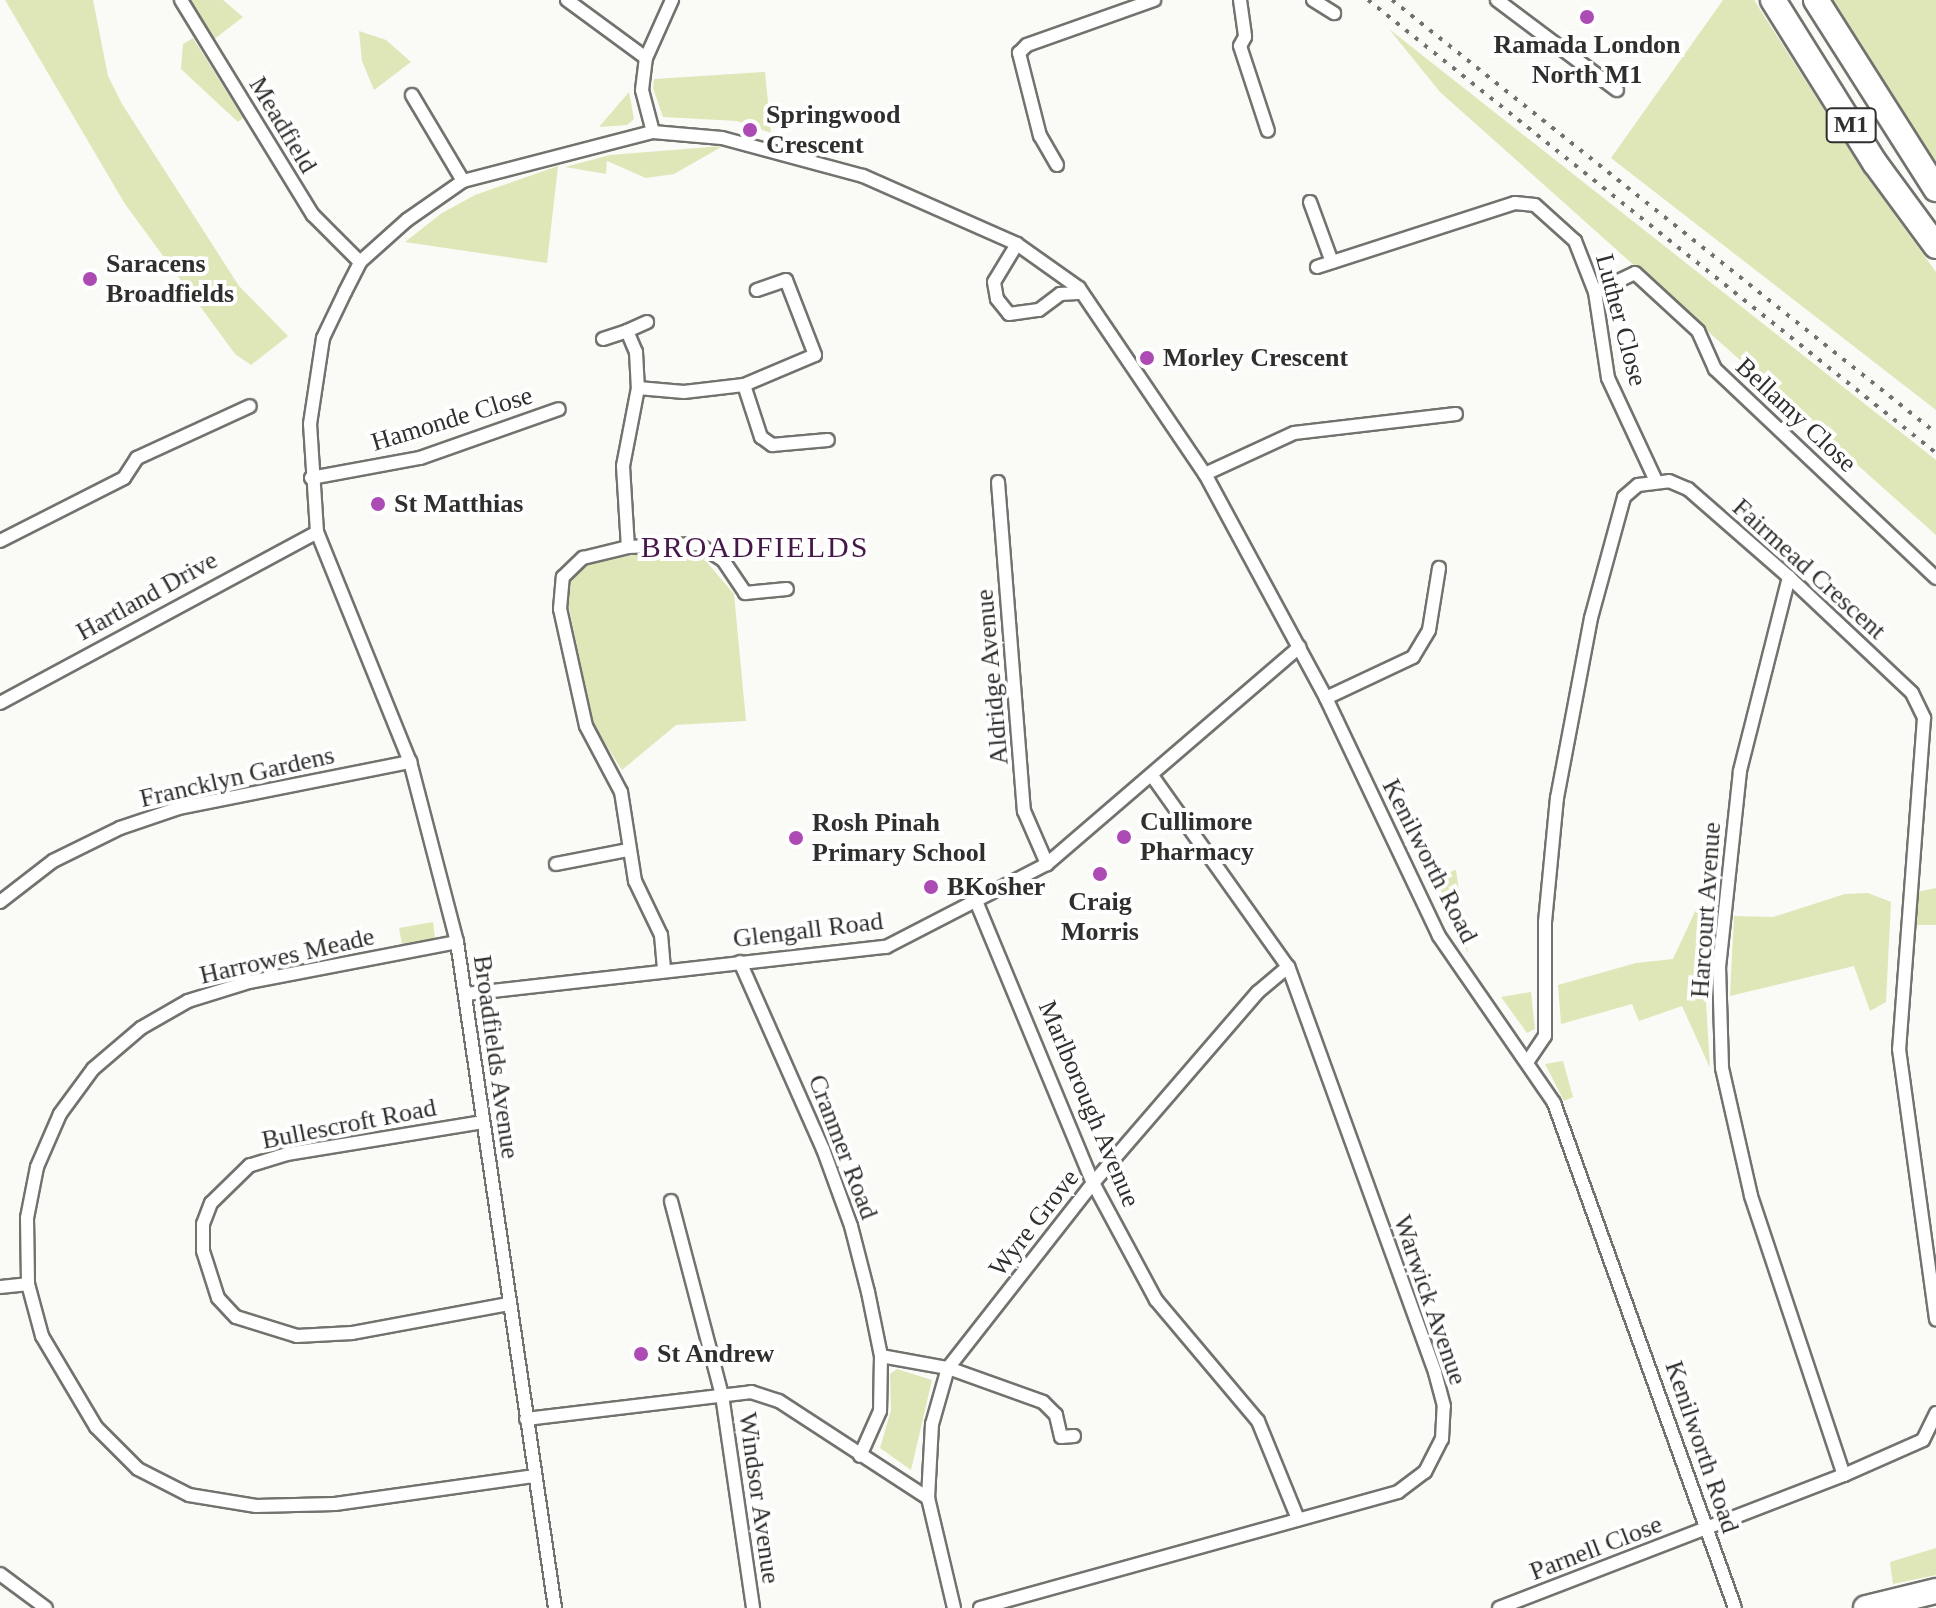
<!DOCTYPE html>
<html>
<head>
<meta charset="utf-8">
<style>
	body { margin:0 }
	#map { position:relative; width:1936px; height:1608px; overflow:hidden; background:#fafbf6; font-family:Georgia,serif }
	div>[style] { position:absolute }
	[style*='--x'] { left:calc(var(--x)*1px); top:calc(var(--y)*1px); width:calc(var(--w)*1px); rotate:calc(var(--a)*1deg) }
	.green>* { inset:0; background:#dfe6b8 }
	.roads { filter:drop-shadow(2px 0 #72726e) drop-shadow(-2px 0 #72726e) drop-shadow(0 2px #72726e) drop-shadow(0 -2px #72726e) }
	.street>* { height:12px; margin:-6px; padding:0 6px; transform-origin:6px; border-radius:6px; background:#fff }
	.highway>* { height:24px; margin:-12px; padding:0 12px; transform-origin:12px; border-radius:12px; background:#fff }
	.rail>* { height:4px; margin-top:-2px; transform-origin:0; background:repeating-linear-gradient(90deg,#71726f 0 4px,transparent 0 12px) }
	.dots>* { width:22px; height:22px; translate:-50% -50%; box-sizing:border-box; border:4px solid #fff; border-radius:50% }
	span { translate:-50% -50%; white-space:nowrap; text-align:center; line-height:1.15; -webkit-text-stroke:8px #fff; paint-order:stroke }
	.shield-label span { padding:2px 6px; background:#fff; border:2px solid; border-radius:6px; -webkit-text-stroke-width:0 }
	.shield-label { font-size:24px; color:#2f2f2d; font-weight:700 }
	.poi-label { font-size:26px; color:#2f2f2d; font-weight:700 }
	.left { translate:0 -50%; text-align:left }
	.street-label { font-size:26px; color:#2f2f2d }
	.quarter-label { font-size:30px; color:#46184a; letter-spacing:2px }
</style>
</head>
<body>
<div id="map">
	<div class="green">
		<i style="clip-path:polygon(5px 0,93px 0,108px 76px,122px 104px,239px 286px,288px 336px,251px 365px,235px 354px,125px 204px)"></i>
		<i style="clip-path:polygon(189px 0,223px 0,243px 17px,213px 40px)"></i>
		<i style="clip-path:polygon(1723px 0,1754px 0,1865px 174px,1936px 272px,1936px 410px,1611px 158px)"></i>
		<i style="clip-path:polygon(1823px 0,1936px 0,1936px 172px)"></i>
		<i style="clip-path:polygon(1389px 29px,1936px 460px,1936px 535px,1440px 92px)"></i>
		<i style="clip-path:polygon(359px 31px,386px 40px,411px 62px,374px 90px,362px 61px)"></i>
		<i style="clip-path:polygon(193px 38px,243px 118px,238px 122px,181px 69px,183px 44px)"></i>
		<i style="clip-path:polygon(765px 72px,771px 133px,737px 121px,663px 117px,653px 88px,654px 79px)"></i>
		<i style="clip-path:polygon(629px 92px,634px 119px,627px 125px,599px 127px)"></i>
		<i style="clip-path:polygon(723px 146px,674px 174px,646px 178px,607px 161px,606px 174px,565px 167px,610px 155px)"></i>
		<i style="clip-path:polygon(558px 166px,547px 263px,405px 242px,442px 213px,475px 195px)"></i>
		<i style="clip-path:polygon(679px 549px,699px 553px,734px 594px,746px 721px,676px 725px,622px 770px,594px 726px,565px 589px,576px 569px,598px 560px)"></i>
		<i style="clip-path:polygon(1456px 870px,1468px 953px,1428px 879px)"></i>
		<i style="clip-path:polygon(1936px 888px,1936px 925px,1907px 925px,1911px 893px)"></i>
		<i style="clip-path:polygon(1868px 893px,1891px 902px,1886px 1002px,1870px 1011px,1854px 966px,1730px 996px,1734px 916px,1773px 917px,1845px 894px)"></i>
		<i style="clip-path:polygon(1699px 903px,1709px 904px,1704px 970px,1710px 1068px,1682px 1006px,1639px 1021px,1632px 1004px,1561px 1024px,1558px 985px,1636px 963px,1673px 959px)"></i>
		<i style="clip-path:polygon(433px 922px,435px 938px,402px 944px,399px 928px)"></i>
		<i style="clip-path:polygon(1531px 992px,1535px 1029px,1527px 1033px,1501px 997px)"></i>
		<i style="clip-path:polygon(1563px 1061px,1573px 1097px,1564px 1101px,1545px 1064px)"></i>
		<i style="clip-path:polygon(897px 1369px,932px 1380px,911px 1470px,880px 1448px,891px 1410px,890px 1374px)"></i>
		<i style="clip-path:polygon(1936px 1548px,1936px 1575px,1893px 1584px,1890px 1562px)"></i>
	</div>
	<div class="roads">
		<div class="street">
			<i style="--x:181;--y:0;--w:252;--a:58.5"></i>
			<i style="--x:313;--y:215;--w:66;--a:45"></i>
			<i style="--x:567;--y:0;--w:98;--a:36.3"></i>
			<i style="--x:1240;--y:0;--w:37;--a:82"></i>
			<i style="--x:1245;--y:37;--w:10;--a:119"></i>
			<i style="--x:1240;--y:46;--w:89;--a:71.8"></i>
			<i style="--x:1313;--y:0;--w:25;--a:32"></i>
			<i style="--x:1497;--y:0;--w:150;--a:36.9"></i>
			<i style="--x:412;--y:95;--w:100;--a:59.3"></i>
			<i style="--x:653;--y:132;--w:43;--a:-104.7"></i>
			<i style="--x:642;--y:90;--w:32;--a:-83"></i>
			<i style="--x:646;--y:58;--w:64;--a:-65.9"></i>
			<i style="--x:1057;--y:165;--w:34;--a:-120"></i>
			<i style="--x:1040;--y:136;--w:86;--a:-104.2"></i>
			<i style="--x:1019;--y:53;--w:11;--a:-45"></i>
			<i style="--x:1027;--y:45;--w:135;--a:-19.5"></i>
			<i style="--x:1310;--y:202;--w:64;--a:69.9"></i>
			<i style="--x:1017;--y:244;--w:44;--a:121.2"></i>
			<i style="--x:994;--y:282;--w:17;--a:80"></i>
			<i style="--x:997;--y:299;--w:19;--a:51"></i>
			<i style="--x:1009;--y:314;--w:30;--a:-8"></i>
			<i style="--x:1039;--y:310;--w:26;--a:-37"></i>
			<i style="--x:1060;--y:294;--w:22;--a:-3"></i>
			<i style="--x:1317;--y:267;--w:208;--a:-17.9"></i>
			<i style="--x:1515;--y:203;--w:20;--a:6"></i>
			<i style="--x:1535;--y:205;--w:54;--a:42"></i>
			<i style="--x:1575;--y:241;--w:55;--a:68.6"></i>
			<i style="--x:1595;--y:292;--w:87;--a:81.4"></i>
			<i style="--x:1608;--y:378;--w:111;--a:65"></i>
			<i style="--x:1595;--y:292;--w:44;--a:-25.4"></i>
			<i style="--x:1635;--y:273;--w:86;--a:42.6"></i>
			<i style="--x:1698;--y:331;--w:42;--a:65.9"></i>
			<i style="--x:1715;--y:369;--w:304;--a:43.4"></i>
			<i style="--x:627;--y:331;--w:22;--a:-24"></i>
			<i style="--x:603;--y:339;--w:25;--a:-18"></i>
			<i style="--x:627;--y:331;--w:23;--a:67"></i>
			<i style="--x:636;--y:352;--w:36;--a:87"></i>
			<i style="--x:638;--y:388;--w:79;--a:100.9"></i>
			<i style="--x:623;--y:466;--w:81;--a:86.5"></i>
			<i style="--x:744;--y:385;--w:55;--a:71.9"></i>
			<i style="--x:761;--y:437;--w:14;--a:36"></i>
			<i style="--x:772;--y:445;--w:56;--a:-5.1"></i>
			<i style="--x:638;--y:388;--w:46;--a:5"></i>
			<i style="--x:684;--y:392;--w:60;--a:-6.7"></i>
			<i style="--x:744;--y:385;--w:77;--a:-22.9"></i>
			<i style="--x:815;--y:355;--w:80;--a:-111.1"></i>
			<i style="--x:786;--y:280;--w:31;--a:161"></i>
			<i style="--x:1205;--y:474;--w:98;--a:-24.7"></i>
			<i style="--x:1294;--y:433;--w:163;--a:-6.7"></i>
			<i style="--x:311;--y:478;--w:111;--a:-10.4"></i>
			<i style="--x:420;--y:458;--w:147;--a:-19.4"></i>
			<i style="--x:998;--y:482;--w:330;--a:85.5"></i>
			<i style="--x:1024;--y:811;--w:58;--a:66.5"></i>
			<i style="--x:0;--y:541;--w:139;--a:-26.9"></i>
			<i style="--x:124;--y:478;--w:24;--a:-57"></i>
			<i style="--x:137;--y:458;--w:124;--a:-24.7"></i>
			<i style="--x:1789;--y:577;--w:200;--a:104.2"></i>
			<i style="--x:1740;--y:771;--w:196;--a:96.1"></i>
			<i style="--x:1719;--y:966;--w:102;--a:88.3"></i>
			<i style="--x:1722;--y:1068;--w:131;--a:77.2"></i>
			<i style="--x:1751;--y:1196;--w:294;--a:71.6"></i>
			<i style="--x:1326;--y:698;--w:96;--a:-25.2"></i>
			<i style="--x:1413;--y:657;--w:31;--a:-59"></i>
			<i style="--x:1429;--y:630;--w:63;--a:-80.8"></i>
			<i style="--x:0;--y:703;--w:360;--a:-28.3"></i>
			<i style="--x:556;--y:864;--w:73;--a:-11"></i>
			<i style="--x:976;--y:901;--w:305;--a:67.5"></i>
			<i style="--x:1093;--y:1183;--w:133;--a:61.7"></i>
			<i style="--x:1156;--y:1300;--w:158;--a:49.9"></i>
			<i style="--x:1258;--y:1421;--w:106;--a:67.8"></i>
			<i style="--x:0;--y:902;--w:67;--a:-37.7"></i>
			<i style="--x:53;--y:861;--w:75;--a:-26.2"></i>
			<i style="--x:120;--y:828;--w:62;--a:-18.7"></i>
			<i style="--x:179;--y:808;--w:236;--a:-11.3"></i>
			<i style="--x:457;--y:942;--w:212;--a:169.1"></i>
			<i style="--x:249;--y:982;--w:64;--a:162.7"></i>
			<i style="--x:188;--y:1001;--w:54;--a:150.1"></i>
			<i style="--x:141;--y:1028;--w:63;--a:139.5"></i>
			<i style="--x:93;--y:1069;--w:56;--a:126.3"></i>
			<i style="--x:60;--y:1114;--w:58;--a:113.5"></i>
			<i style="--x:37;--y:1167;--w:52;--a:101.1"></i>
			<i style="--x:27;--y:1218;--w:66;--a:89.1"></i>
			<i style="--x:28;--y:1284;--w:54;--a:74.9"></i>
			<i style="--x:42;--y:1336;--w:106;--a:59.3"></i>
			<i style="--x:96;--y:1427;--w:59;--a:45"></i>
			<i style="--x:138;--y:1469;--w:57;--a:27"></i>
			<i style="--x:189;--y:1495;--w:68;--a:9.3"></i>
			<i style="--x:256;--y:1506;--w:79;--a:-1.5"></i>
			<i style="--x:335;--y:1504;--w:202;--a:-8"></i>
			<i style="--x:740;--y:962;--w:205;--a:66.1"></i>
			<i style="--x:823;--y:1149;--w:82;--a:70"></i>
			<i style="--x:851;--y:1226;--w:68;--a:75.6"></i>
			<i style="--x:868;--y:1292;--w:65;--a:78.5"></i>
			<i style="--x:881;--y:1356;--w:55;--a:91"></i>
			<i style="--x:880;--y:1411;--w:49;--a:114"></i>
			<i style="--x:664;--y:969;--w:34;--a:-95"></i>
			<i style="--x:661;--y:935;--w:60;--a:-115.7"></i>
			<i style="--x:635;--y:881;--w:90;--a:-98.9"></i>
			<i style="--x:621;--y:792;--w:75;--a:-117.9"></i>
			<i style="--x:586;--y:726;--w:120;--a:-102.5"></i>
			<i style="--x:560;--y:609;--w:32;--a:-85"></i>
			<i style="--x:563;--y:577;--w:28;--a:-44"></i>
			<i style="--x:583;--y:558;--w:46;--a:-13.7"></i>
			<i style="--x:628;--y:547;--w:70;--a:-2.5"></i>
			<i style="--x:698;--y:544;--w:30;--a:33"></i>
			<i style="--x:723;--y:560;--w:40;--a:56"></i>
			<i style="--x:745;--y:593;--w:42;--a:-5.4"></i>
			<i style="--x:465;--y:994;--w:424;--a:-6.4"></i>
			<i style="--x:886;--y:947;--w:181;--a:-27.3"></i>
			<i style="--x:1047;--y:864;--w:333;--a:-40.7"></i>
			<i style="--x:1528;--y:1061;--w:30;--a:-56"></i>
			<i style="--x:1545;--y:1036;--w:114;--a:-90"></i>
			<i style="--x:1545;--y:922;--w:125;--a:-84.5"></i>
			<i style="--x:1557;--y:798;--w:183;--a:-79.3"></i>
			<i style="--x:1591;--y:618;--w:125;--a:-74.7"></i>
			<i style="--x:1624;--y:497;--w:18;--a:-41"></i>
			<i style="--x:1638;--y:485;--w:31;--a:-7"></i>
			<i style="--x:1669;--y:481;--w:21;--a:23"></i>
			<i style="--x:1688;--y:489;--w:134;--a:41.1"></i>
			<i style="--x:1789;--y:577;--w:169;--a:43.3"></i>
			<i style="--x:1912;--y:693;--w:28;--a:64"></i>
			<i style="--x:1924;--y:718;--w:332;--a:94.3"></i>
			<i style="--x:1899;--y:1049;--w:273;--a:82.2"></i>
			<i style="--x:483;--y:1122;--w:199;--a:170.7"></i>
			<i style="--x:287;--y:1154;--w:39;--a:163"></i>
			<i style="--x:250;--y:1165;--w:54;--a:135.7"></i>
			<i style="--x:211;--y:1203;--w:22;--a:111"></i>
			<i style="--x:203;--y:1224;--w:27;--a:90"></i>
			<i style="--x:203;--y:1251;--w:49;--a:72.3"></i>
			<i style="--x:218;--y:1298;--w:26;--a:47"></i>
			<i style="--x:236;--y:1317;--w:64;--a:17.3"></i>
			<i style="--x:297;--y:1336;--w:55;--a:-3.1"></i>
			<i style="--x:352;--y:1333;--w:160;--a:-10.5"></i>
			<i style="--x:671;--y:1201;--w:201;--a:75.3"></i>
			<i style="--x:722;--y:1395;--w:215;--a:81.7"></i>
			<i style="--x:0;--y:1287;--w:28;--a:-6"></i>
			<i style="--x:881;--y:1356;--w:68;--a:10.2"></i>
			<i style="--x:948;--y:1368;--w:58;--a:105.9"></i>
			<i style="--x:932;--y:1424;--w:74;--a:93.1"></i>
			<i style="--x:526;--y:1419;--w:227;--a:-6.8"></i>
			<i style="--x:751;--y:1392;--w:29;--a:18"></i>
			<i style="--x:779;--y:1401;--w:178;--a:33.1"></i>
			<i style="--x:928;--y:1498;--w:113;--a:76.7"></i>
			<i style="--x:1074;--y:1436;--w:13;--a:176"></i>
			<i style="--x:1061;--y:1437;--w:23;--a:-103"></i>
			<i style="--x:1056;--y:1415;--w:18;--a:-135"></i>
			<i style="--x:1043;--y:1402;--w:101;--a:-160.3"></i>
			<i style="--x:948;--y:1368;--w:235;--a:-51.9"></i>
			<i style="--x:1093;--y:1183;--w:252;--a:-49.2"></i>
			<i style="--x:1258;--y:992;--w:39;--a:-40"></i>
			<i style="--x:0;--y:1574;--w:57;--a:36.5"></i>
			<i style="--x:555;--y:1608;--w:673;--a:-98.37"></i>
			<i style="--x:457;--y:942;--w:186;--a:-104.6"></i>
			<i style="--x:410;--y:762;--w:248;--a:-112"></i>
			<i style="--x:317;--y:532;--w:108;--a:-93.7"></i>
			<i style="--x:310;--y:424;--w:87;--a:-81.4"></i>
			<i style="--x:323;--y:338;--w:51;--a:-64.4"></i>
			<i style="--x:345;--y:292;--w:34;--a:-63"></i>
			<i style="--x:360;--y:262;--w:63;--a:-41.8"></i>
			<i style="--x:407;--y:220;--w:68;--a:-34.9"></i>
			<i style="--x:463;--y:181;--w:196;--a:-14.5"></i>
			<i style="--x:653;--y:132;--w:69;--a:5"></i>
			<i style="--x:722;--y:138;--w:146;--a:15.1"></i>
			<i style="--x:863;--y:176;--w:168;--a:23.8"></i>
			<i style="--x:1017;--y:244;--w:76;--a:35.4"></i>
			<i style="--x:1079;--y:288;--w:225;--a:55.9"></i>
			<i style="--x:1205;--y:474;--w:255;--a:61.6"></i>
			<i style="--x:1326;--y:698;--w:263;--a:64.6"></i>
			<i style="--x:1439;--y:936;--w:203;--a:55.4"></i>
			<i style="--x:1554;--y:1103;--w:536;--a:70.28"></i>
			<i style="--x:980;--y:1608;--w:434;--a:-15.5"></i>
			<i style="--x:1398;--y:1492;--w:34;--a:-37"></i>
			<i style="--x:1425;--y:1472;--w:37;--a:-63"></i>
			<i style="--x:1442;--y:1439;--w:33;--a:-87"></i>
			<i style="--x:1444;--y:1406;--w:35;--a:-105"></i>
			<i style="--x:1435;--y:1372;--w:431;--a:-109.9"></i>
			<i style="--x:1288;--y:967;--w:233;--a:-125.4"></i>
			<i style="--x:1499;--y:1608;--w:370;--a:-21.1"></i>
			<i style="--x:1844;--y:1475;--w:86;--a:-23.9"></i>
			<i style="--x:1923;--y:1440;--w:30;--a:-64"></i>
		</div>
		<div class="highway">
			<i style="--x:1773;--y:0;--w:192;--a:58"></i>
			<i style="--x:1875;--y:163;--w:103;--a:53.7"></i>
			<i style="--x:1816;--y:0;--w:224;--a:57.6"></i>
			<i style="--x:1866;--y:1608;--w:72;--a:-13.7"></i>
		</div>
	</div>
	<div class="rail">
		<i style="--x:1368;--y:0;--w:727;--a:38.57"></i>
		<i style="--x:1392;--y:0;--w:695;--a:38.52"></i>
	</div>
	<div class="dots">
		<i style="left:1587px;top:17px;background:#ac4bb3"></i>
		<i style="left:750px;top:130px;background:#ac4bb3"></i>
		<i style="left:90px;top:279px;background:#ac4bb3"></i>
		<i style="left:1147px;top:358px;background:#ac4bb3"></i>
		<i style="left:378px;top:504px;background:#ac4bb3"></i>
		<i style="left:1124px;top:837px;background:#ac4bb3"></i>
		<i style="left:796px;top:838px;background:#ac4bb3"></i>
		<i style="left:1100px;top:874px;background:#ac4bb3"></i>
		<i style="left:931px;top:887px;background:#ac4bb3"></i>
		<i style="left:641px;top:1354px;background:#ac4bb3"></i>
	</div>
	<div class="shield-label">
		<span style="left:1851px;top:125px">M1</span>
	</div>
	<div class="poi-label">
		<span style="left:1587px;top:60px">Ramada London<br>North M1</span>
		<span class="left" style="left:766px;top:130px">Springwood<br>Crescent</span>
		<span class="left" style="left:106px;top:279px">Saracens<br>Broadfields</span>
		<span class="left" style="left:1163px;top:358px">Morley Crescent</span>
		<span class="left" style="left:394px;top:504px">St Matthias</span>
		<span class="left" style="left:1140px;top:837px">Cullimore<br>Pharmacy</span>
		<span class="left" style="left:812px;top:838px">Rosh Pinah<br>Primary School</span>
		<span class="left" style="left:947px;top:887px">BKosher</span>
		<span style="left:1100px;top:917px">Craig<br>Morris</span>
		<span class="left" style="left:657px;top:1354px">St Andrew</span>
	</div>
	<div class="street-label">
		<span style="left:283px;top:125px;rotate:59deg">Meadfield</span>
		<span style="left:1621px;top:320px;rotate:75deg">Luther Close</span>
		<span style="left:1796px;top:415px;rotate:43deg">Bellamy Close</span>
		<span style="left:452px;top:419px;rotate:-17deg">Hamonde Close</span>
		<span style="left:1809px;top:569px;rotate:42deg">Fairmead Crescent</span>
		<span style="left:147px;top:596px;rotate:-29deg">Hartland Drive</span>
		<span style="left:992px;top:677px;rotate:-95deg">Aldridge Avenue</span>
		<span style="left:237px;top:777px;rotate:-13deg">Francklyn Gardens</span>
		<span style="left:1430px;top:861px;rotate:63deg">Kenilworth Road</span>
		<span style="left:1706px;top:910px;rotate:-86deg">Harcourt Avenue</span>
		<span style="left:808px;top:930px;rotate:-7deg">Glengall Road</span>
		<span style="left:287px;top:956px;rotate:-13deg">Harrowes Meade</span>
		<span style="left:496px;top:1057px;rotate:82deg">Broadfields Avenue</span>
		<span style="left:1089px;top:1104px;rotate:67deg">Marlborough Avenue</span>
		<span style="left:349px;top:1124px;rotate:-11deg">Bullescroft Road</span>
		<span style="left:843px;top:1147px;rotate:69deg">Cranmer Road</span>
		<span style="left:1034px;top:1223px;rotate:-52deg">Wyre Grove</span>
		<span style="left:1430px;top:1300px;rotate:71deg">Warwick Avenue</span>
		<span style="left:1702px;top:1447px;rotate:71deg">Kenilworth Road</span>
		<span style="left:759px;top:1498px;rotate:82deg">Windsor Avenue</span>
		<span style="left:1596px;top:1548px;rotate:-21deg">Parnell Close</span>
	</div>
	<div class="quarter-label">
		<span style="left:755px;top:547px">BROADFIELDS</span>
	</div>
</div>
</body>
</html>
